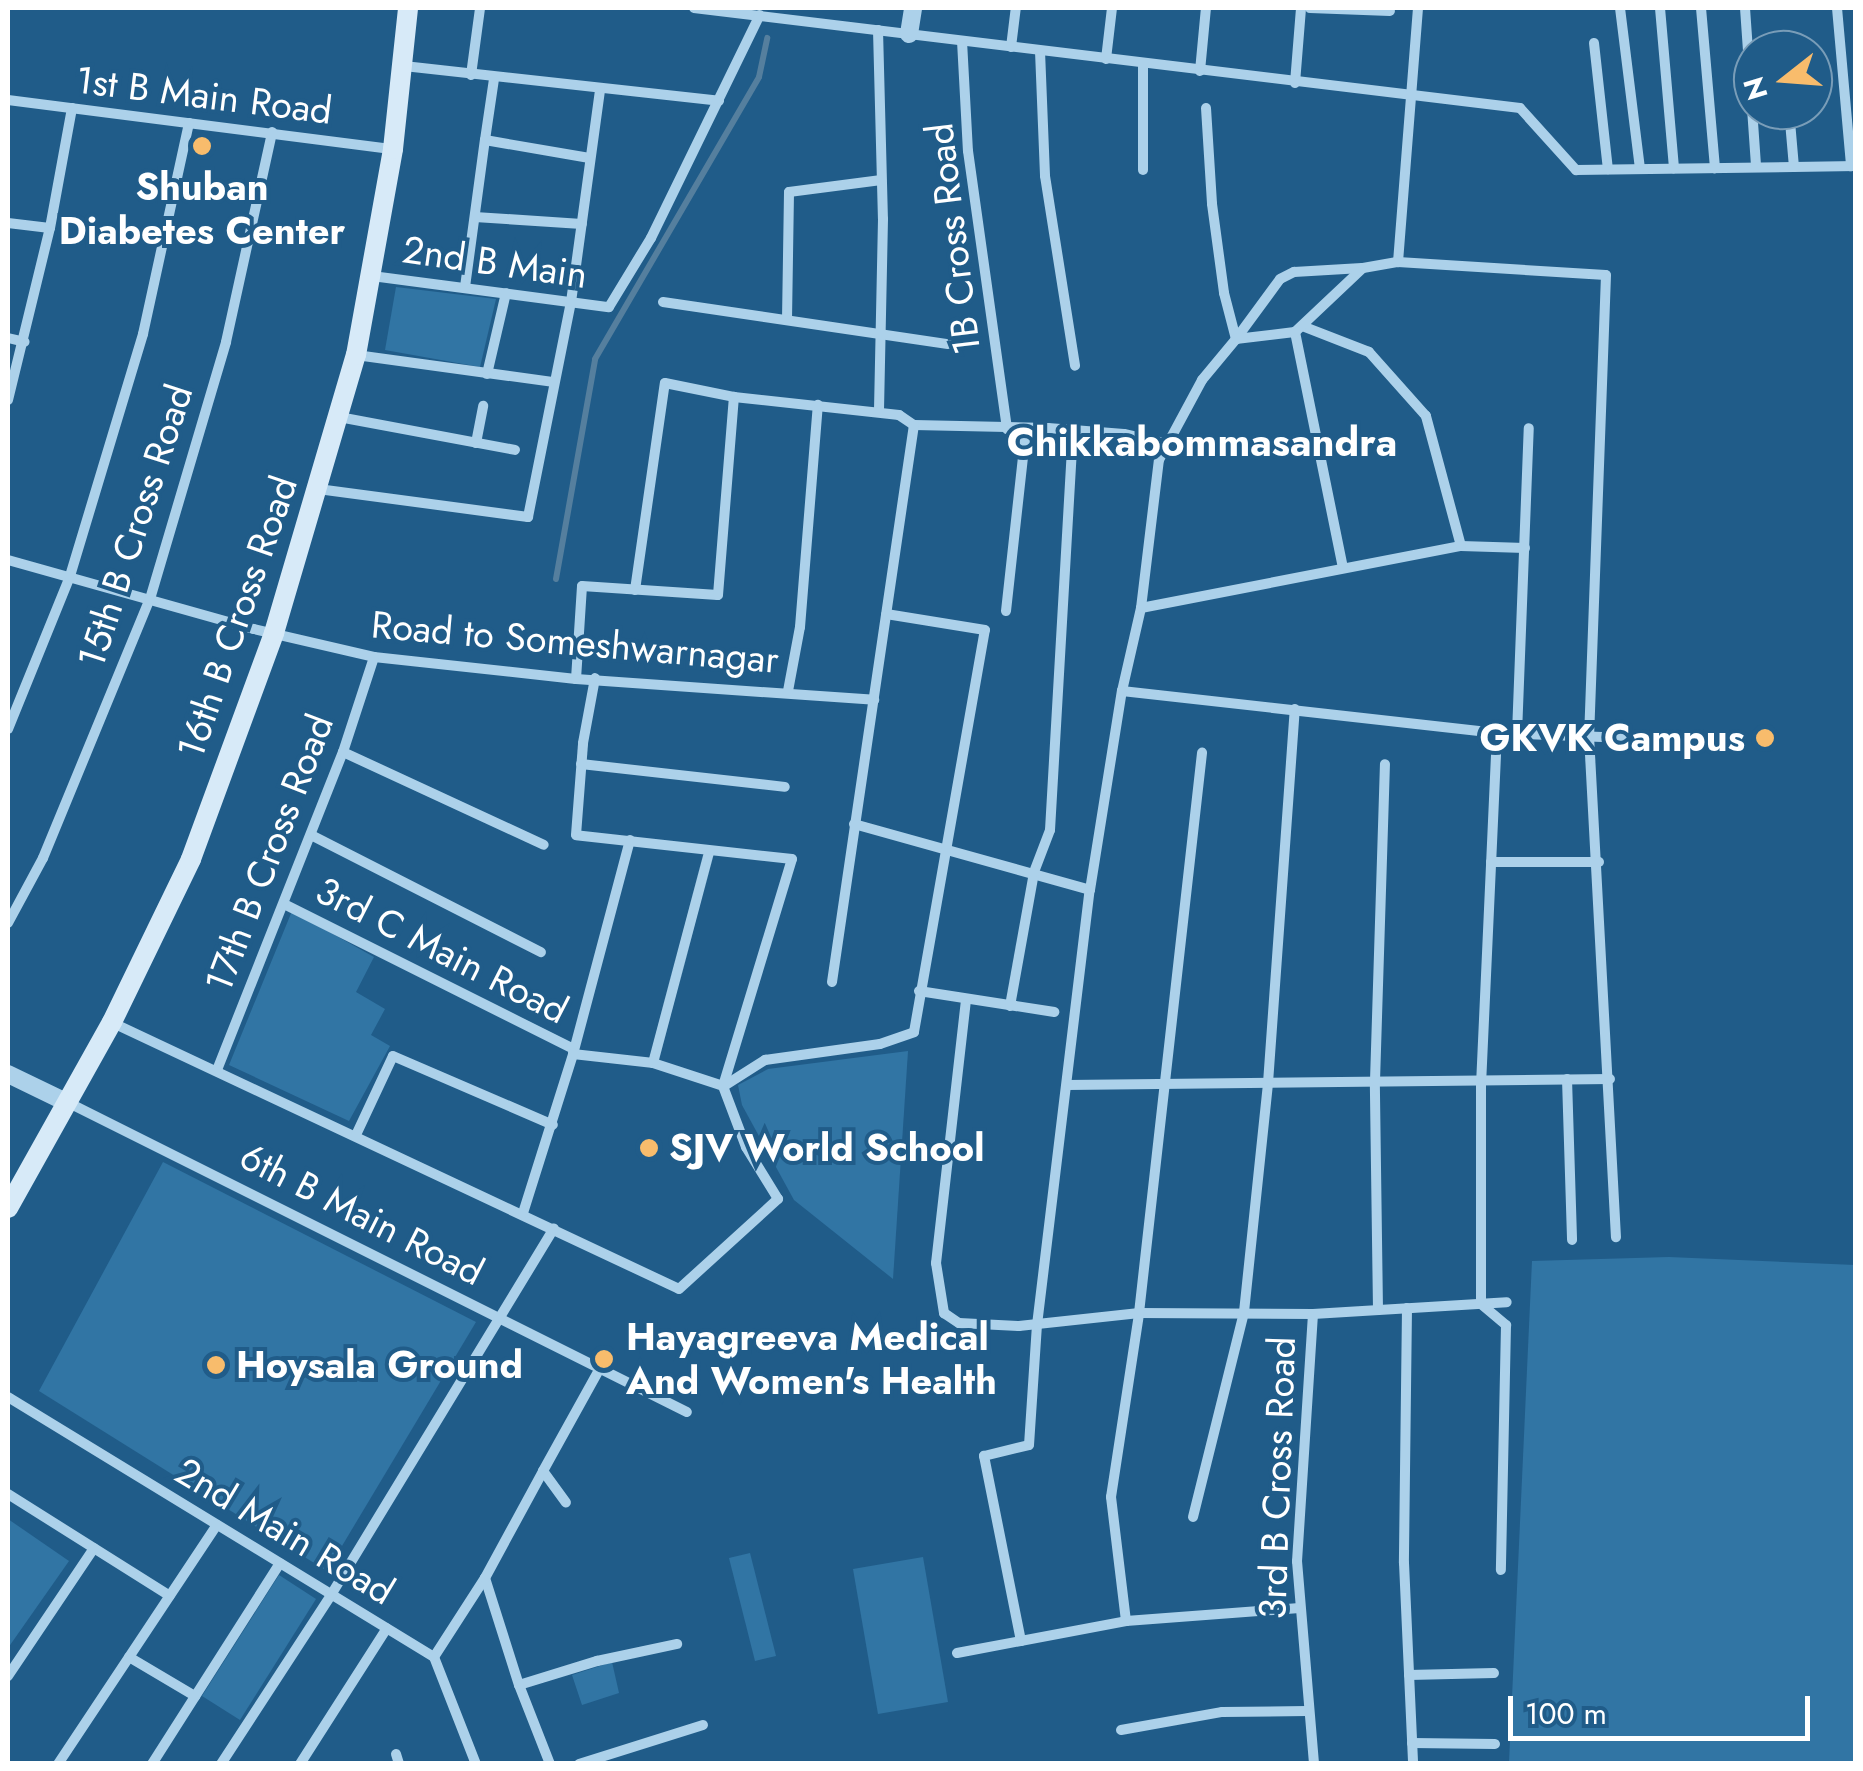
<!DOCTYPE html>
<html>
<head>
<meta charset="utf-8">
<style>
	body { margin:0 }
	#map { position:relative; width:1863px; height:1771px; overflow:hidden; background:#205c89; font-family:Jost,sans-serif }
	div>[style] { position:absolute }
	[style*='--x'] { left:calc(var(--x)*1px); top:calc(var(--y)*1px); width:calc(var(--w)*1px); rotate:calc(var(--a)*1deg) }
	.green>* { inset:0; background:#3175a4 }
	.stream>* { height:6px; margin:-3px; padding:0 3px; transform-origin:3px; border-radius:3px; background:#557f9e }
	.minor>* { height:10px; margin:-5px; padding:0 5px; transform-origin:5px; border-radius:5px; background:#acd1ea }
	.tertiary>* { height:18px; margin:-9px; padding:0 9px; transform-origin:9px; border-radius:9px; background:#acd1ea }
	.secondary>* { height:20px; margin:-10px; padding:0 10px; transform-origin:10px; border-radius:10px; background:#d7eaf8 }
	.dots>* { width:28px; height:28px; translate:-50% -50%; box-sizing:border-box; border:5px solid #205c89; border-radius:50% }
	span { translate:-50% -50%; white-space:nowrap; text-align:center; line-height:1.15; -webkit-text-stroke:8px #205c89; paint-order:stroke }
	.street-label { font-size:38px; color:#fff }
	.poi-label { font-size:38px; color:#fff; font-weight:700 }
	.right { translate:-100% -50%; text-align:right }
	.left { translate:0 -50%; text-align:left }
	.neighbourhood-label { font-size:40px; color:#fff; font-weight:700 }
	.frame { position:absolute; inset:0; border:10px solid #fff; pointer-events:none }
	.north { position:absolute; left:1733px; top:30px; width:100px; height:100px; box-sizing:border-box; background:#205c89; border:2px solid #799db8; border-radius:50%; rotate:253deg; font-size:28px; font-weight:700; line-height:40px; text-align:center; color:#fff }
	.north::after { content:''; display:block; margin:auto; width:35px; height:45px; background:#f8bc6c; clip-path:polygon(50% 0,100% 100%,50% 72%,0 100%) }
	.scale { position:absolute; left:1508px; top:1696px; width:302px; height:45px; box-sizing:border-box; border:5px solid #fff; border-top:0; padding-left:12px; font-size:30px; line-height:35px; white-space:nowrap; color:#fff; -webkit-text-stroke:8px #205c89; paint-order:stroke }
</style>
</head>
<body>
<div id="map">
	<div class="green">
		<i style="clip-path:polygon(396px 287px,496px 299px,480px 367px,385px 350px)"></i>
		<i style="clip-path:polygon(292px 911px,374px 957px,356px 992px,385px 1009px,371px 1035px,390px 1046px,349px 1121px,229px 1065px)"></i>
		<i style="clip-path:polygon(908px 1051px,893px 1279px,794px 1200px,742px 1105px,738px 1085px,768px 1069px)"></i>
		<i style="clip-path:polygon(163px 1162px,476px 1322px,327px 1571px,39px 1391px)"></i>
		<i style="clip-path:polygon(1669px 1257px,1855px 1265px,1855px 1763px,1509px 1763px,1532px 1261px)"></i>
		<i style="clip-path:polygon(8px 1519px,69px 1561px,8px 1648px)"></i>
		<i style="clip-path:polygon(750px 1553px,776px 1656px,755px 1661px,729px 1558px)"></i>
		<i style="clip-path:polygon(923px 1557px,948px 1702px,878px 1714px,853px 1569px)"></i>
		<i style="clip-path:polygon(279px 1575px,316px 1599px,240px 1720px,202px 1696px)"></i>
		<i style="clip-path:polygon(612px 1662px,619px 1693px,582px 1705px,572px 1675px)"></i>
	</div>
	<div class="stream">
		<i style="--x:556;--y:579;--w:223;--a:-79.9"></i>
		<i style="--x:595;--y:359;--w:326;--a:-59.8"></i>
		<i style="--x:759;--y:77;--w:40;--a:-78"></i>
	</div>
	<div class="minor">
		<i style="--x:694;--y:8;--w:832;--a:6.9"></i>
		<i style="--x:1520;--y:108;--w:84;--a:47.9"></i>
		<i style="--x:1576;--y:170;--w:280;--a:-0.8"></i>
		<i style="--x:1310;--y:8;--w:80;--a:2.1"></i>
		<i style="--x:1418;--y:8;--w:255;--a:94.5"></i>
		<i style="--x:1398;--y:262;--w:208;--a:3.6"></i>
		<i style="--x:1606;--y:275;--w:461;--a:92.1"></i>
		<i style="--x:1589;--y:736;--w:502;--a:86.92"></i>
		<i style="--x:1620;--y:8;--w:162;--a:82.9"></i>
		<i style="--x:1660;--y:8;--w:161;--a:85"></i>
		<i style="--x:1701;--y:8;--w:161;--a:85"></i>
		<i style="--x:1745;--y:8;--w:159;--a:86"></i>
		<i style="--x:1837;--y:8;--w:159;--a:84.9"></i>
		<i style="--x:878;--y:30;--w:189;--a:88.5"></i>
		<i style="--x:883;--y:219;--w:193;--a:91.2"></i>
		<i style="--x:962;--y:41;--w:110;--a:86.9"></i>
		<i style="--x:968;--y:151;--w:281;--a:82"></i>
		<i style="--x:1594;--y:43;--w:127;--a:83.7"></i>
		<i style="--x:1011;--y:47;--w:39;--a:-83"></i>
		<i style="--x:1040;--y:51;--w:125;--a:87.7"></i>
		<i style="--x:1045;--y:176;--w:192;--a:81"></i>
		<i style="--x:1106;--y:59;--w:51;--a:-83.3"></i>
		<i style="--x:404;--y:66;--w:317;--a:6.3"></i>
		<i style="--x:1200;--y:71;--w:63;--a:-84.6"></i>
		<i style="--x:471;--y:75;--w:68;--a:-82.3"></i>
		<i style="--x:494;--y:79;--w:62;--a:98.4"></i>
		<i style="--x:485;--y:140;--w:106;--a:9.8"></i>
		<i style="--x:1295;--y:83;--w:75;--a:-85.4"></i>
		<i style="--x:8;--y:100;--w:388;--a:7.3"></i>
		<i style="--x:1206;--y:108;--w:96;--a:86.4"></i>
		<i style="--x:1212;--y:204;--w:90;--a:82.3"></i>
		<i style="--x:1224;--y:293;--w:48;--a:75.4"></i>
		<i style="--x:1789;--y:110;--w:57;--a:85"></i>
		<i style="--x:1143;--y:170;--w:106;--a:-90"></i>
		<i style="--x:475;--y:217;--w:107;--a:3.7"></i>
		<i style="--x:8;--y:223;--w:42;--a:6.8"></i>
		<i style="--x:372;--y:276;--w:239;--a:7.5"></i>
		<i style="--x:609;--y:307;--w:81;--a:-58.7"></i>
		<i style="--x:651;--y:238;--w:248;--a:-64"></i>
		<i style="--x:465;--y:287;--w:148;--a:-82.3"></i>
		<i style="--x:663;--y:302;--w:288;--a:8.4"></i>
		<i style="--x:787;--y:320;--w:128;--a:-89.1"></i>
		<i style="--x:789;--y:192;--w:93;--a:-7.4"></i>
		<i style="--x:1295;--y:332;--w:240;--a:78.5"></i>
		<i style="--x:8;--y:338;--w:17;--a:13"></i>
		<i style="--x:1236;--y:339;--w:74;--a:-53.7"></i>
		<i style="--x:1280;--y:279;--w:16;--a:-27"></i>
		<i style="--x:1294;--y:272;--w:68;--a:-3.4"></i>
		<i style="--x:356;--y:355;--w:200;--a:7.8"></i>
		<i style="--x:487;--y:374;--w:83;--a:-76.8"></i>
		<i style="--x:8;--y:400;--w:177;--a:-76.3"></i>
		<i style="--x:50;--y:228;--w:122;--a:-79.6"></i>
		<i style="--x:339;--y:417;--w:179;--a:10.6"></i>
		<i style="--x:476;--y:443;--w:38;--a:-79"></i>
		<i style="--x:318;--y:489;--w:212;--a:7.6"></i>
		<i style="--x:528;--y:517;--w:219;--a:-78.7"></i>
		<i style="--x:571;--y:302;--w:214;--a:-82.2"></i>
		<i style="--x:1461;--y:546;--w:64;--a:1.8"></i>
		<i style="--x:8;--y:560;--w:255;--a:15.7"></i>
		<i style="--x:254;--y:629;--w:123;--a:13.1"></i>
		<i style="--x:374;--y:657;--w:203;--a:6.2"></i>
		<i style="--x:576;--y:679;--w:299;--a:4"></i>
		<i style="--x:635;--y:590;--w:209;--a:-81.8"></i>
		<i style="--x:665;--y:383;--w:70;--a:11.5"></i>
		<i style="--x:1141;--y:608;--w:326;--a:-11"></i>
		<i style="--x:1461;--y:546;--w:135;--a:-105.1"></i>
		<i style="--x:1426;--y:416;--w:86;--a:-131.7"></i>
		<i style="--x:1369;--y:352;--w:72;--a:-158.8"></i>
		<i style="--x:1006;--y:611;--w:183;--a:-83.7"></i>
		<i style="--x:576;--y:679;--w:93;--a:-86.3"></i>
		<i style="--x:582;--y:586;--w:136;--a:3.8"></i>
		<i style="--x:718;--y:595;--w:199;--a:-85.4"></i>
		<i style="--x:734;--y:397;--w:166;--a:6.2"></i>
		<i style="--x:899;--y:415;--w:18;--a:34"></i>
		<i style="--x:914;--y:425;--w:134;--a:1.3"></i>
		<i style="--x:1048;--y:428;--w:76;--a:4.5"></i>
		<i style="--x:1124;--y:434;--w:45;--a:12.8"></i>
		<i style="--x:788;--y:691;--w:65;--a:-79.4"></i>
		<i style="--x:800;--y:627;--w:223;--a:-85.4"></i>
		<i style="--x:1122;--y:691;--w:377;--a:6.4"></i>
		<i style="--x:1497;--y:733;--w:131;--a:2.2"></i>
		<i style="--x:8;--y:729;--w:165;--a:-67.9"></i>
		<i style="--x:70;--y:576;--w:253;--a:-73.2"></i>
		<i style="--x:143;--y:334;--w:216;--a:-77.7"></i>
		<i style="--x:1497;--y:733;--w:347;--a:92.6"></i>
		<i style="--x:1481;--y:1080;--w:224;--a:90"></i>
		<i style="--x:1481;--y:1304;--w:33;--a:40"></i>
		<i style="--x:1506;--y:1325;--w:245;--a:91.2"></i>
		<i style="--x:1517;--y:734;--w:306;--a:-87.8"></i>
		<i style="--x:343;--y:752;--w:221;--a:24.8"></i>
		<i style="--x:581;--y:764;--w:205;--a:6.4"></i>
		<i style="--x:854;--y:824;--w:245;--a:15.6"></i>
		<i style="--x:311;--y:835;--w:258;--a:27"></i>
		<i style="--x:630;--y:840;--w:221;--a:104.9"></i>
		<i style="--x:573;--y:1054;--w:81;--a:6.4"></i>
		<i style="--x:653;--y:1063;--w:74;--a:18.2"></i>
		<i style="--x:1491;--y:862;--w:108;--a:0"></i>
		<i style="--x:284;--y:904;--w:324;--a:26.6"></i>
		<i style="--x:8;--y:923;--w:74;--a:-61.7"></i>
		<i style="--x:43;--y:858;--w:280;--a:-67.6"></i>
		<i style="--x:150;--y:599;--w:268;--a:-73.5"></i>
		<i style="--x:226;--y:342;--w:215;--a:-77.6"></i>
		<i style="--x:832;--y:982;--w:563;--a:-81.63"></i>
		<i style="--x:919;--y:991;--w:137;--a:8.8"></i>
		<i style="--x:966;--y:1000;--w:265;--a:96.5"></i>
		<i style="--x:936;--y:1263;--w:51;--a:80.9"></i>
		<i style="--x:944;--y:1313;--w:18;--a:34"></i>
		<i style="--x:959;--y:1323;--w:60;--a:2.9"></i>
		<i style="--x:1019;--y:1326;--w:121;--a:-6.2"></i>
		<i style="--x:1139;--y:1313;--w:174;--a:0.3"></i>
		<i style="--x:1313;--y:1314;--w:194;--a:-3.5"></i>
		<i style="--x:1010;--y:1006;--w:136;--a:-79.8"></i>
		<i style="--x:1034;--y:872;--w:45;--a:-69.1"></i>
		<i style="--x:1050;--y:830;--w:401;--a:-86.7"></i>
		<i style="--x:113;--y:1023;--w:625;--a:25.17"></i>
		<i style="--x:679;--y:1289;--w:134;--a:-42.3"></i>
		<i style="--x:778;--y:1199;--w:61;--a:-121.6"></i>
		<i style="--x:746;--y:1147;--w:65;--a:-110.7"></i>
		<i style="--x:723;--y:1086;--w:237;--a:-73.1"></i>
		<i style="--x:792;--y:859;--w:217;--a:-173.7"></i>
		<i style="--x:576;--y:835;--w:92;--a:-85.6"></i>
		<i style="--x:583;--y:743;--w:66;--a:-79.5"></i>
		<i style="--x:653;--y:1063;--w:218;--a:-75.1"></i>
		<i style="--x:217;--y:1070;--w:342;--a:-68.4"></i>
		<i style="--x:343;--y:752;--w:100;--a:-71.9"></i>
		<i style="--x:1567;--y:1079;--w:161;--a:88.2"></i>
		<i style="--x:1067;--y:1085;--w:543;--a:-0.63"></i>
		<i style="--x:724;--y:1086;--w:49;--a:-32.4"></i>
		<i style="--x:765;--y:1060;--w:116;--a:-7.9"></i>
		<i style="--x:880;--y:1044;--w:36;--a:-19"></i>
		<i style="--x:914;--y:1032;--w:408;--a:-80"></i>
		<i style="--x:985;--y:630;--w:100;--a:-170.8"></i>
		<i style="--x:67;--y:1102;--w:693;--a:26.57"></i>
		<i style="--x:356;--y:1135;--w:87;--a:-64.9"></i>
		<i style="--x:393;--y:1056;--w:174;--a:23.3"></i>
		<i style="--x:523;--y:1213;--w:167;--a:-72.5"></i>
		<i style="--x:1407;--y:1308;--w:255;--a:90.7"></i>
		<i style="--x:1404;--y:1563;--w:201;--a:87.4"></i>
		<i style="--x:1378;--y:1310;--w:229;--a:-90.8"></i>
		<i style="--x:1375;--y:1081;--w:317;--a:-88.2"></i>
		<i style="--x:1313;--y:1314;--w:248;--a:93.7"></i>
		<i style="--x:1297;--y:1561;--w:204;--a:85.2"></i>
		<i style="--x:8;--y:1397;--w:499;--a:31.4"></i>
		<i style="--x:434;--y:1657;--w:115;--a:68.6"></i>
		<i style="--x:543;--y:1471;--w:115;--a:-61"></i>
		<i style="--x:8;--y:1494;--w:191;--a:32.2"></i>
		<i style="--x:1193;--y:1517;--w:211;--a:-76"></i>
		<i style="--x:1244;--y:1312;--w:230;--a:-84"></i>
		<i style="--x:1268;--y:1083;--w:375;--a:-85.9"></i>
		<i style="--x:485;--y:1578;--w:112;--a:72.4"></i>
		<i style="--x:1126;--y:1621;--w:125;--a:-96.9"></i>
		<i style="--x:1111;--y:1497;--w:186;--a:-81.3"></i>
		<i style="--x:1139;--y:1313;--w:564;--a:-83.58"></i>
		<i style="--x:1021;--y:1641;--w:189;--a:-101.3"></i>
		<i style="--x:984;--y:1456;--w:46;--a:-13.7"></i>
		<i style="--x:1029;--y:1445;--w:120;--a:-86.2"></i>
		<i style="--x:1037;--y:1325;--w:438;--a:-83.1"></i>
		<i style="--x:1090;--y:890;--w:202;--a:-80.9"></i>
		<i style="--x:1122;--y:691;--w:85;--a:-77.1"></i>
		<i style="--x:1141;--y:608;--w:149;--a:-83.1"></i>
		<i style="--x:1159;--y:460;--w:91;--a:-61.7"></i>
		<i style="--x:1202;--y:380;--w:53;--a:-50.3"></i>
		<i style="--x:1236;--y:339;--w:59;--a:-6.8"></i>
		<i style="--x:1295;--y:332;--w:93;--a:-43.3"></i>
		<i style="--x:1363;--y:268;--w:36;--a:-10"></i>
		<i style="--x:957;--y:1653;--w:172;--a:-10.7"></i>
		<i style="--x:1126;--y:1621;--w:174;--a:-4.3"></i>
		<i style="--x:129;--y:1657;--w:77;--a:30.6"></i>
		<i style="--x:434;--y:1657;--w:94;--a:-57.2"></i>
		<i style="--x:485;--y:1578;--w:122;--a:-61.5"></i>
		<i style="--x:543;--y:1471;--w:39;--a:54"></i>
		<i style="--x:1409;--y:1675;--w:85;--a:-1.3"></i>
		<i style="--x:8;--y:1676;--w:154;--a:-56.1"></i>
		<i style="--x:1121;--y:1730;--w:103;--a:-10.1"></i>
		<i style="--x:1222;--y:1712;--w:85;--a:-0.7"></i>
		<i style="--x:1412;--y:1743;--w:83;--a:0.7"></i>
		<i style="--x:396;--y:1754;--w:10;--a:73"></i>
		<i style="--x:58;--y:1764;--w:287;--a:-56.4"></i>
		<i style="--x:152;--y:1764;--w:238;--a:-57.5"></i>
		<i style="--x:221;--y:1764;--w:202;--a:-56.9"></i>
		<i style="--x:331;--y:1595;--w:429;--a:-58.7"></i>
		<i style="--x:300;--y:1764;--w:161;--a:-57.4"></i>
		<i style="--x:550;--y:1764;--w:85;--a:-111.4"></i>
		<i style="--x:519;--y:1685;--w:82;--a:-17.1"></i>
		<i style="--x:597;--y:1661;--w:82;--a:-12"></i>
		<i style="--x:579;--y:1764;--w:130;--a:-17.5"></i>
	</div>
	<div class="tertiary">
		<i style="--x:909;--y:34;--w:26;--a:-81"></i>
		<i style="--x:8;--y:1074;--w:64;--a:25.8"></i>
	</div>
	<div class="secondary">
		<i style="--x:8;--y:1208;--w:213;--a:-60.8"></i>
		<i style="--x:112;--y:1022;--w:181;--a:-64.1"></i>
		<i style="--x:191;--y:859;--w:241;--a:-69.8"></i>
		<i style="--x:274;--y:633;--w:290;--a:-73.6"></i>
		<i style="--x:356;--y:355;--w:209;--a:-79.8"></i>
		<i style="--x:393;--y:149;--w:142;--a:-83.9"></i>
	</div>
	<div class="dots">
		<i style="left:202px;top:146px;background:#f8bc6c"></i>
		<i style="left:1765px;top:738px;background:#f8bc6c"></i>
		<i style="left:649px;top:1148px;background:#f8bc6c"></i>
		<i style="left:604px;top:1359px;background:#f8bc6c"></i>
		<i style="left:216px;top:1365px;background:#f8bc6c"></i>
	</div>
	<div class="street-label">
		<span style="left:204px;top:95px;rotate:7deg">1st B Main Road</span>
		<span style="left:953px;top:239px;rotate:-97deg">1B Cross Road</span>
		<span style="left:495px;top:262px;rotate:8deg">2nd B Main</span>
		<span style="left:135px;top:526px;rotate:-72deg">15th B Cross Road</span>
		<span style="left:237px;top:617px;rotate:-71deg">16th B Cross Road</span>
		<span style="left:575px;top:642px;rotate:5deg">Road to Someshwarnagar</span>
		<span style="left:269px;top:853px;rotate:-69deg">17th B Cross Road</span>
		<span style="left:442px;top:950px;rotate:27deg">3rd C Main Road</span>
		<span style="left:362px;top:1214px;rotate:27deg">6th B Main Road</span>
		<span style="left:1277px;top:1478px;rotate:-88deg">3rd B Cross Road</span>
		<span style="left:285px;top:1531px;rotate:31deg">2nd Main Road</span>
	</div>
	<div class="poi-label">
		<span style="left:202px;top:209px">Shuban<br>Diabetes Center</span>
		<span class="right" style="left:1745px;top:738px">GKVK Campus</span>
		<span class="left" style="left:669px;top:1148px">SJV World School</span>
		<span class="left" style="left:626px;top:1359px">Hayagreeva Medical<br>And Women's Health</span>
		<span class="left" style="left:236px;top:1365px">Hoysala Ground</span>
	</div>
	<div class="neighbourhood-label">
		<span style="left:1202px;top:442px">Chikkabommasandra</span>
	</div>
	<div class="frame"></div>
	<div class="north">N</div>
	<div class="scale">100 m</div>
</div>
</body>
</html>
